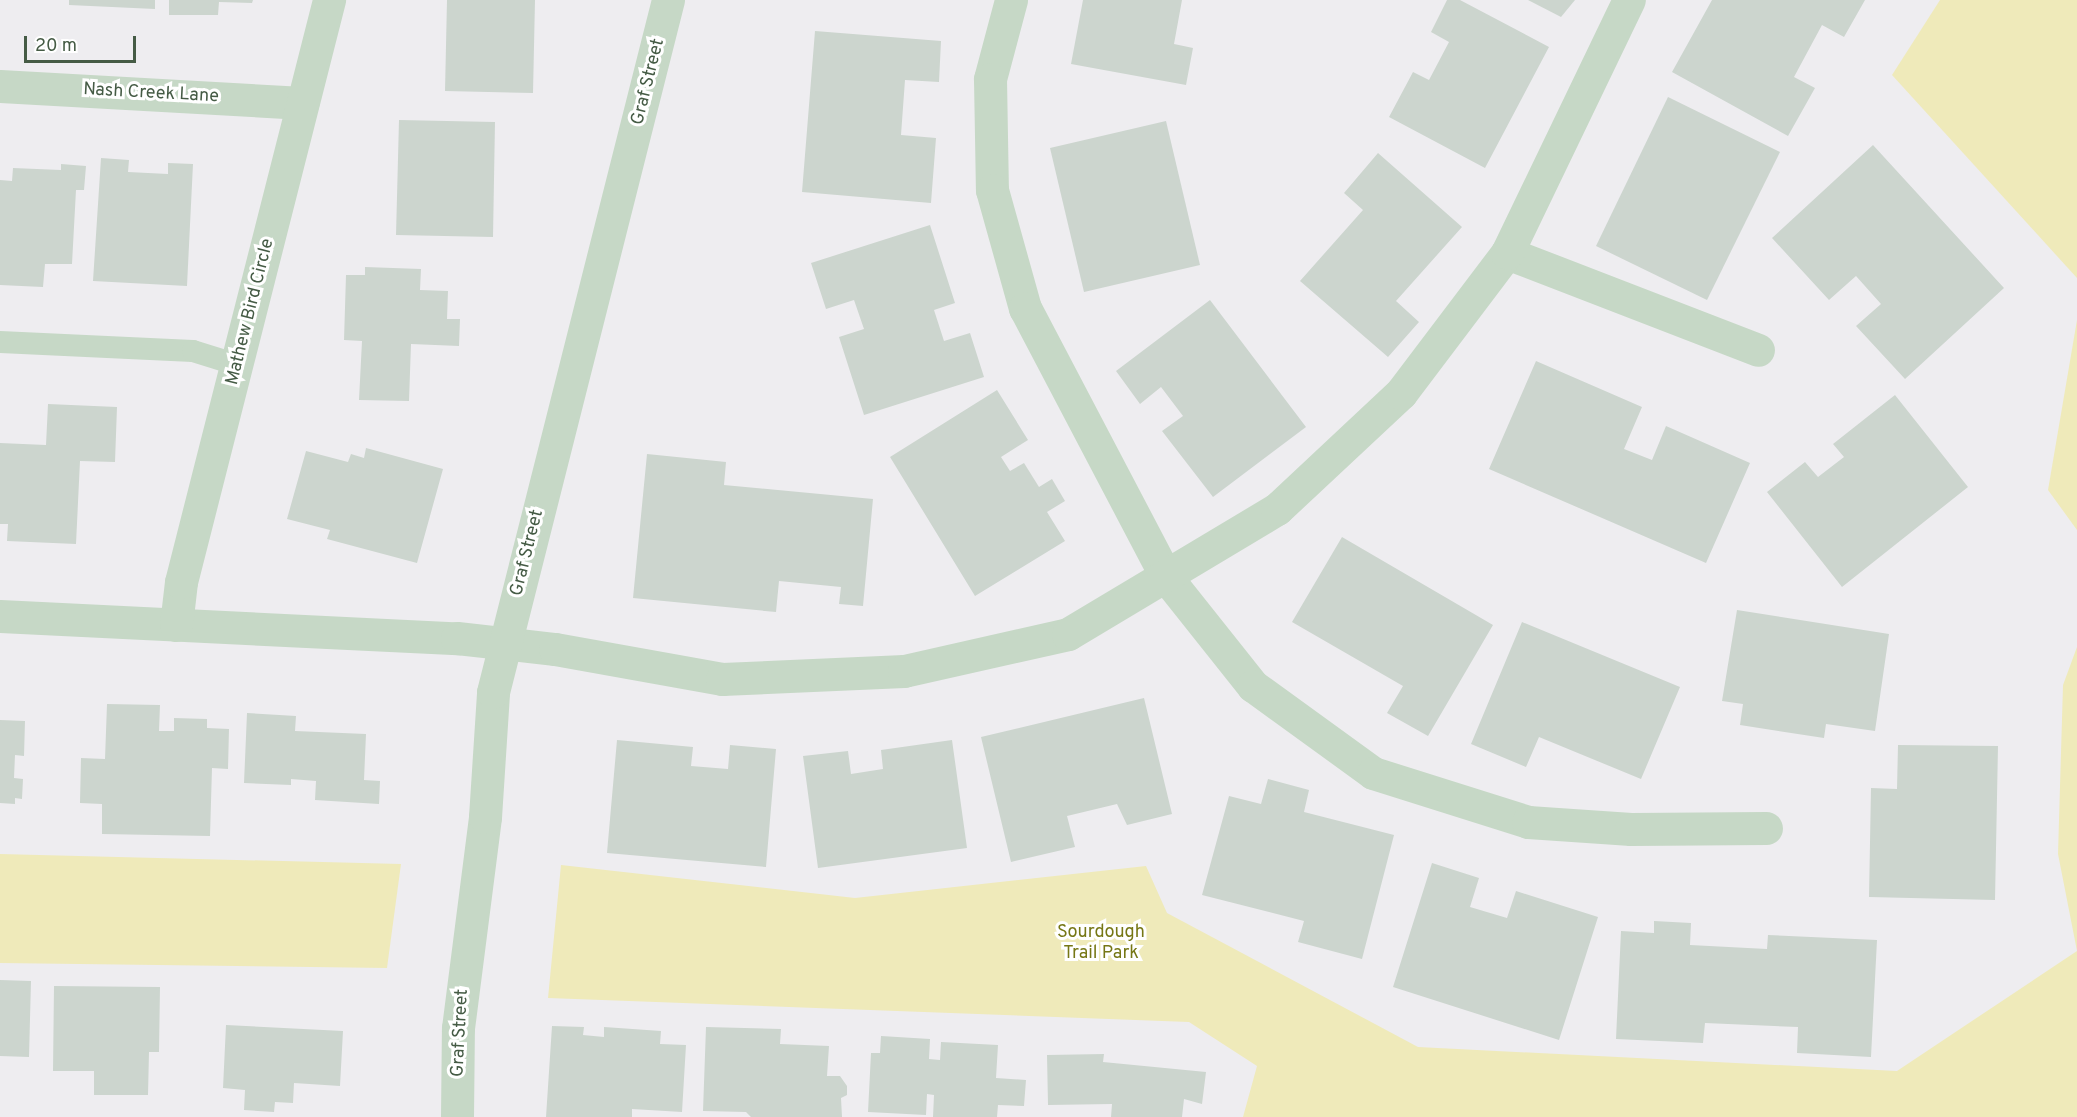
<!DOCTYPE html>
<html>
<head>
<meta charset="utf-8">
<style>
	body { margin:0 }
	#map { position:relative; width:2077px; height:1117px; overflow:hidden; background:#eeedf0; font-family:Overpass,sans-serif }
	div>[style] { position:absolute }
	[style*='--x'] { left:calc(var(--x)*1px); top:calc(var(--y)*1px); width:calc(var(--w)*1px); rotate:calc(var(--a)*1deg) }
	.green>* { inset:0; background:#efeaba }
	.building>* { inset:0; background:#ccd5ce }
	.service>* { height:22px; margin:-11px; padding:0 11px; transform-origin:11px; border-radius:11px; background:#c6d8c6 }
	.minor>* { height:33px; margin:-16.5px; padding:0 16.5px; transform-origin:16.5px; border-radius:16.5px; background:#c6d8c6 }
	span { translate:-50% -50%; white-space:nowrap; text-align:center; line-height:1.15; -webkit-text-stroke:6px #fff; paint-order:stroke }
	.street-label { font-size:18px; color:#455b45 }
	.park-label { font-size:18px; color:#767715 }
	.scale { position:absolute; left:24px; top:36px; width:112px; height:27px; box-sizing:border-box; border:3px solid #455b45; border-top:0; padding-left:8px; font-size:18px; line-height:21px; white-space:nowrap; color:#455b45; -webkit-text-stroke:4px #fff; paint-order:stroke }
</style>
</head>
<body>
<div id="map">
	<div class="green">
		<i style="clip-path:polygon(1940px 0,2077px 0,2077px 278px,1892px 75px)"></i>
		<i style="clip-path:polygon(2077px 320px,2077px 530px,2048px 490px)"></i>
		<i style="clip-path:polygon(2077px 647px,2077px 1117px,1243px 1117px,1257px 1066px,1189px 1022px,548px 998px,561px 865px,855px 898px,1146px 866px,1167px 913px,1418px 1047px,1897px 1071px,2077px 951px,2058px 854px,2063px 685px)"></i>
		<i style="clip-path:polygon(0 854px,401px 864px,387px 968px,0 963px)"></i>
	</div>
	<div class="building">
		<i style="clip-path:polygon(69px 0,155px 0,155px 9px,69px 5px)"></i>
		<i style="clip-path:polygon(169px 0,253px 0,252px 3px,219px 2px,218px 15px,169px 15px)"></i>
		<i style="clip-path:polygon(447px 0,535px 0,533px 93px,445px 91px)"></i>
		<i style="clip-path:polygon(1083px 0,1182px 0,1174px 44px,1193px 48px,1186px 85px,1071px 64px)"></i>
		<i style="clip-path:polygon(1447px 0,1460px 0,1549px 47px,1485px 168px,1389px 117px,1413px 72px,1429px 80px,1449px 42px,1431px 32px)"></i>
		<i style="clip-path:polygon(1528px 0,1575px 0,1561px 17px)"></i>
		<i style="clip-path:polygon(1712px 0,1865px 0,1844px 37px,1822px 25px,1794px 77px,1815px 88px,1788px 136px,1672px 72px)"></i>
		<i style="clip-path:polygon(815px 31px,941px 41px,939px 82px,905px 80px,901px 135px,936px 138px,931px 203px,802px 192px)"></i>
		<i style="clip-path:polygon(1668px 97px,1780px 152px,1707px 300px,1596px 246px)"></i>
		<i style="clip-path:polygon(399px 120px,495px 122px,493px 237px,396px 235px)"></i>
		<i style="clip-path:polygon(1166px 121px,1200px 265px,1084px 292px,1050px 148px)"></i>
		<i style="clip-path:polygon(1873px 145px,2004px 288px,1905px 379px,1856px 326px,1881px 304px,1856px 276px,1829px 300px,1772px 238px)"></i>
		<i style="clip-path:polygon(1378px 153px,1462px 227px,1396px 301px,1419px 322px,1388px 357px,1300px 281px,1363px 210px,1344px 193px)"></i>
		<i style="clip-path:polygon(101px 158px,129px 160px,128px 172px,168px 174px,168px 163px,193px 164px,187px 286px,93px 281px)"></i>
		<i style="clip-path:polygon(61px 164px,86px 166px,84px 190px,76px 190px,72px 264px,45px 264px,43px 287px,0 285px,0 180px,12px 181px,13px 168px,61px 170px)"></i>
		<i style="clip-path:polygon(930px 225px,955px 303px,934px 310px,944px 341px,970px 333px,984px 377px,864px 415px,839px 337px,864px 329px,854px 300px,826px 309px,811px 263px)"></i>
		<i style="clip-path:polygon(365px 267px,421px 269px,420px 290px,448px 291px,447px 319px,460px 319px,459px 346px,411px 344px,409px 401px,359px 400px,362px 341px,344px 340px,346px 275px,365px 275px)"></i>
		<i style="clip-path:polygon(1210px 300px,1306px 427px,1213px 497px,1162px 431px,1183px 416px,1161px 387px,1140px 404px,1116px 371px)"></i>
		<i style="clip-path:polygon(1536px 361px,1642px 407px,1624px 449px,1652px 460px,1666px 426px,1750px 463px,1706px 563px,1489px 469px)"></i>
		<i style="clip-path:polygon(997px 390px,1028px 440px,1001px 457px,1010px 471px,1024px 463px,1039px 487px,1052px 479px,1065px 501px,1047px 512px,1065px 541px,975px 596px,890px 457px)"></i>
		<i style="clip-path:polygon(1895px 395px,1968px 487px,1842px 587px,1767px 492px,1805px 462px,1818px 477px,1844px 457px,1833px 444px)"></i>
		<i style="clip-path:polygon(48px 404px,117px 407px,115px 462px,80px 461px,76px 544px,7px 541px,8px 524px,0 524px,0 443px,46px 445px)"></i>
		<i style="clip-path:polygon(366px 448px,443px 469px,417px 563px,327px 539px,330px 530px,287px 519px,306px 451px,348px 462px,351px 454px,364px 458px)"></i>
		<i style="clip-path:polygon(647px 454px,726px 462px,724px 485px,873px 499px,863px 606px,839px 604px,841px 587px,779px 581px,776px 612px,633px 598px)"></i>
		<i style="clip-path:polygon(1342px 537px,1493px 625px,1428px 736px,1387px 713px,1403px 686px,1292px 622px)"></i>
		<i style="clip-path:polygon(1737px 610px,1889px 634px,1875px 731px,1826px 724px,1824px 738px,1740px 725px,1743px 704px,1722px 701px)"></i>
		<i style="clip-path:polygon(1522px 622px,1680px 687px,1641px 779px,1539px 737px,1526px 767px,1471px 744px)"></i>
		<i style="clip-path:polygon(1144px 698px,1172px 814px,1127px 825px,1117px 804px,1067px 816px,1075px 847px,1011px 862px,981px 737px)"></i>
		<i style="clip-path:polygon(107px 704px,160px 705px,159px 731px,174px 731px,174px 718px,207px 719px,207px 728px,229px 729px,228px 769px,212px 768px,210px 836px,102px 834px,102px 804px,80px 803px,81px 758px,105px 759px)"></i>
		<i style="clip-path:polygon(247px 713px,296px 716px,295px 731px,366px 734px,364px 780px,380px 781px,379px 804px,315px 800px,316px 781px,291px 779px,291px 785px,244px 783px)"></i>
		<i style="clip-path:polygon(0 720px,25px 721px,24px 756px,15px 755px,14px 778px,23px 779px,22px 799px,15px 798px,15px 804px,0 803px)"></i>
		<i style="clip-path:polygon(617px 740px,693px 747px,691px 766px,728px 769px,730px 745px,776px 749px,766px 867px,607px 853px)"></i>
		<i style="clip-path:polygon(952px 740px,967px 848px,818px 868px,803px 756px,848px 751px,851px 774px,883px 769px,881px 750px)"></i>
		<i style="clip-path:polygon(1898px 745px,1998px 746px,1995px 900px,1869px 897px,1871px 788px,1897px 789px)"></i>
		<i style="clip-path:polygon(1268px 779px,1309px 790px,1304px 812px,1394px 835px,1362px 959px,1298px 942px,1304px 921px,1202px 895px,1229px 796px,1261px 804px)"></i>
		<i style="clip-path:polygon(1432px 863px,1479px 878px,1470px 907px,1507px 918px,1516px 891px,1598px 917px,1559px 1040px,1393px 987px)"></i>
		<i style="clip-path:polygon(1654px 921px,1691px 923px,1690px 945px,1767px 949px,1768px 935px,1877px 940px,1871px 1057px,1797px 1053px,1798px 1027px,1705px 1023px,1703px 1043px,1616px 1039px,1621px 931px,1654px 933px)"></i>
		<i style="clip-path:polygon(0 980px,31px 981px,29px 1057px,0 1056px)"></i>
		<i style="clip-path:polygon(54px 986px,160px 987px,159px 1052px,149px 1052px,148px 1095px,94px 1095px,94px 1071px,53px 1071px)"></i>
		<i style="clip-path:polygon(226px 1025px,343px 1031px,340px 1086px,294px 1083px,293px 1103px,275px 1102px,274px 1112px,244px 1110px,245px 1090px,223px 1088px)"></i>
		<i style="clip-path:polygon(552px 1026px,584px 1027px,583px 1035px,604px 1037px,604px 1027px,661px 1031px,660px 1044px,686px 1045px,682px 1112px,632px 1109px,632px 1117px,546px 1117px)"></i>
		<i style="clip-path:polygon(706px 1027px,781px 1029px,780px 1044px,829px 1046px,827px 1076px,840px 1076px,847px 1086px,847px 1095px,841px 1098px,842px 1117px,751px 1117px,746px 1112px,703px 1111px)"></i>
		<i style="clip-path:polygon(881px 1036px,930px 1039px,929px 1059px,940px 1060px,941px 1042px,998px 1045px,996px 1078px,1026px 1080px,1024px 1106px,998px 1105px,997px 1117px,933px 1117px,934px 1095px,927px 1094px,926px 1115px,868px 1112px,871px 1053px,880px 1053px)"></i>
		<i style="clip-path:polygon(1104px 1054px,1103px 1062px,1206px 1072px,1202px 1104px,1184px 1099px,1182px 1117px,1111px 1117px,1112px 1104px,1048px 1105px,1047px 1055px)"></i>
	</div>
	<div class="service">
		<i style="--x:0;--y:342;--w:193;--a:2.7"></i>
		<i style="--x:193;--y:351;--w:47;--a:17.3"></i>
	</div>
	<div class="minor">
		<i style="--x:1011;--y:0;--w:82;--a:104.9"></i>
		<i style="--x:990;--y:79;--w:111;--a:89"></i>
		<i style="--x:992;--y:190;--w:123;--a:74.4"></i>
		<i style="--x:1025;--y:308;--w:305;--a:62.3"></i>
		<i style="--x:1167;--y:578;--w:138;--a:51.5"></i>
		<i style="--x:1253;--y:686;--w:148;--a:35.9"></i>
		<i style="--x:1373;--y:773;--w:163;--a:17.5"></i>
		<i style="--x:1528;--y:822;--w:103;--a:3.9"></i>
		<i style="--x:1631;--y:829;--w:135;--a:-0.4"></i>
		<i style="--x:0;--y:86;--w:303;--a:3.2"></i>
		<i style="--x:1507;--y:253;--w:269;--a:21.1"></i>
		<i style="--x:0;--y:616;--w:458;--a:2.8"></i>
		<i style="--x:457;--y:638;--w:99;--a:6.4"></i>
		<i style="--x:555;--y:649;--w:170;--a:10.2"></i>
		<i style="--x:722;--y:679;--w:182;--a:-2.5"></i>
		<i style="--x:904;--y:671;--w:168;--a:-12.7"></i>
		<i style="--x:1068;--y:634;--w:244;--a:-30.9"></i>
		<i style="--x:1277;--y:509;--w:170;--a:-43.1"></i>
		<i style="--x:1401;--y:393;--w:176;--a:-52.9"></i>
		<i style="--x:1507;--y:253;--w:281;--a:-64.3"></i>
		<i style="--x:176;--y:625;--w:43;--a:-83.4"></i>
		<i style="--x:181;--y:582;--w:601;--a:-75.73"></i>
		<i style="--x:457;--y:1117;--w:89;--a:-89.4"></i>
		<i style="--x:458;--y:1028;--w:213;--a:-82.7"></i>
		<i style="--x:485;--y:817;--w:125;--a:-86.3"></i>
		<i style="--x:493;--y:692;--w:714;--a:-75.81"></i>
	</div>
	<div class="street-label">
		<span style="left:649px;top:82px;rotate:-76deg">Graf Street</span>
		<span style="left:151px;top:94px;rotate:3deg">Nash Creek Lane</span>
		<span style="left:251px;top:312px;rotate:-76deg">Mathew Bird Circle</span>
		<span style="left:528px;top:553px;rotate:-76deg">Graf Street</span>
		<span style="left:461px;top:1033px;rotate:-87deg">Graf Street</span>
	</div>
	<div class="park-label">
		<span style="left:1101px;top:944px">Sourdough<br>Trail Park</span>
	</div>
	<div class="scale">20 m</div>
</div>
</body>
</html>
